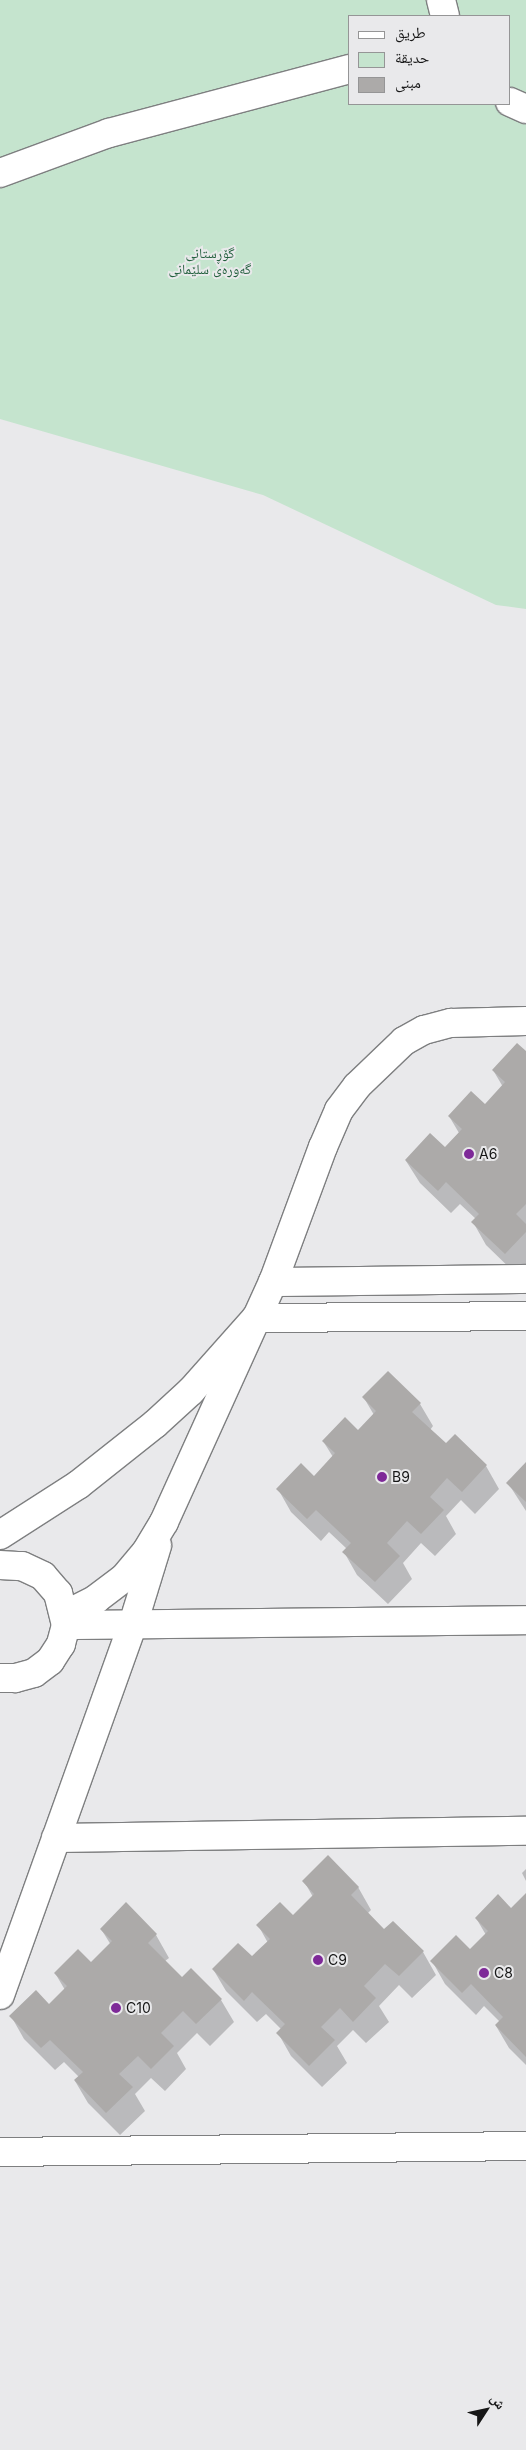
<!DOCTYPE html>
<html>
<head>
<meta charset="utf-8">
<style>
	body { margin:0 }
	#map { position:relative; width:526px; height:2450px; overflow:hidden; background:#e9e9eb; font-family:Inter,"Noto Naskh Arabic",sans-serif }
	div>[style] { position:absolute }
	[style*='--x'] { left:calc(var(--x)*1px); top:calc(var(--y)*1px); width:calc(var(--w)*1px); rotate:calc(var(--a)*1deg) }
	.green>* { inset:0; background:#c5e4ce }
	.shadow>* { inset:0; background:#0003 }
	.building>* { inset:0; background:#acaaa9 }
	.roads { filter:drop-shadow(1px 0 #7e7f80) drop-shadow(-1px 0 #7e7f80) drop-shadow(0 1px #7e7f80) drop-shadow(0 -1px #7e7f80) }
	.street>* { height:28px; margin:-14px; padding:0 14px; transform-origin:14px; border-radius:14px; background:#fff }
	.dots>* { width:14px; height:14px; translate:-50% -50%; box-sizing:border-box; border:2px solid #e9e9eb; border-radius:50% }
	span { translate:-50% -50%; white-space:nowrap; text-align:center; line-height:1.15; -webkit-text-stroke:4px #e9e9eb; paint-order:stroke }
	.park-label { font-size:14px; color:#23603e }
	.poi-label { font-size:14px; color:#171717 }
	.left { translate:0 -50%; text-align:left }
	.legend { position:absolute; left:348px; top:15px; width:162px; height:90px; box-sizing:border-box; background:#e9e9eb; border:1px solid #959596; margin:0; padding:6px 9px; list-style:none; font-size:15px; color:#171717 }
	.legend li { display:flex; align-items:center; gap:10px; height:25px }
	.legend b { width:25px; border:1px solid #959596 }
	.north { position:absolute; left:461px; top:2385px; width:50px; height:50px; -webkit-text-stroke:4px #e9e9eb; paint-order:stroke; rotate:55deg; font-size:14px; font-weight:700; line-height:20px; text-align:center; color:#171717 }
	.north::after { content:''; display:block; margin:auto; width:18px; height:22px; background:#171717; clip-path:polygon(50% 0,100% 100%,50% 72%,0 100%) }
</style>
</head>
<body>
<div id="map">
	<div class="green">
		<i style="clip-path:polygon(evenodd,0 0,526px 0,526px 609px,496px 605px,263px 495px,0 419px,0 0,350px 16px,510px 16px,510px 104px,350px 104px,350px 16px)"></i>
	</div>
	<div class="shadow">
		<i style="clip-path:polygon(526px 1053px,526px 1268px,518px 1276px,486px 1245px,473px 1222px,476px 1219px,460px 1204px,451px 1213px,420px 1183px,406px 1161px,445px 1149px,459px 1133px,449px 1116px,485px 1106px,503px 1087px,493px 1070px)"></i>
		<i style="clip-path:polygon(364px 1398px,420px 1404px,433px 1426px,430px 1430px,446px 1445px,455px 1436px,486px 1466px,499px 1489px,475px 1514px,461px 1500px,446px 1516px,456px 1534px,435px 1556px,421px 1543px,403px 1563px,412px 1579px,388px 1604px,357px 1575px,344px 1552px,347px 1549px,329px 1532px,321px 1541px,291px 1512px,278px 1489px,314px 1477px,333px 1457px,323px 1441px,358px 1431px,374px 1415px)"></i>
		<i style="clip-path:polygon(526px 1464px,526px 1511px,508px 1483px)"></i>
		<i style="clip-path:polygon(526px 1869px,526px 1881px,522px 1873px)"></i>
		<i style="clip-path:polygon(304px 1881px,358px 1887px,371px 1910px,367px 1914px,384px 1931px,393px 1922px,423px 1952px,436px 1975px,412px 1998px,399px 1985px,379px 2006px,389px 2022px,366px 2043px,353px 2030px,337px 2046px,347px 2063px,322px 2087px,291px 2056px,278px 2033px,281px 2029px,266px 2014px,257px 2022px,226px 1991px,213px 1969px,252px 1958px,268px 1943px,258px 1925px,293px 1917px,313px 1897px)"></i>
		<i style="clip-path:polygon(526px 1895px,526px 2065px,509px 2048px,496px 2026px,500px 2022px,484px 2006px,476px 2015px,445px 1984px,432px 1961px,470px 1951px,486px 1935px,476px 1918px,511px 1910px)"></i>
		<i style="clip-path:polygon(126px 1904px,156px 1935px,169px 1958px,165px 1961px,182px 1979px,221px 2000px,234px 2022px,210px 2046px,197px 2033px,177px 2053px,186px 2069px,165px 2091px,151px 2078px,135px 2094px,145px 2111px,120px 2135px,88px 2103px,75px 2081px,79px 2077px,64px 2062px,55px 2070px,24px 2039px,11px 2016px,49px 2006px,65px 1990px,55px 1973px,91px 1964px,111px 1945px,101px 1929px)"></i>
	</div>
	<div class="building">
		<i style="clip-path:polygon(517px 1043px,526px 1051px,526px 1204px,516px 1214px,526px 1224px,526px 1232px,505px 1254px,471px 1222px,479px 1214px,446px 1182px,438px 1191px,405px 1160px,430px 1133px,445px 1147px,462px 1129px,448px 1116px,471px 1091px,485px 1104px,505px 1082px,492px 1070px)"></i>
		<i style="clip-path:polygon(388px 1371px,421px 1403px,412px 1412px,446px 1443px,455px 1434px,487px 1465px,462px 1492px,447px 1478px,430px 1497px,444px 1510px,421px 1534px,407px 1521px,387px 1543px,400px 1556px,375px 1582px,342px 1552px,351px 1543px,316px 1510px,307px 1519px,276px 1489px,301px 1463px,314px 1476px,335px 1453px,322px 1441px,345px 1417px,358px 1430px,376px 1411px,362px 1397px)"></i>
		<i style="clip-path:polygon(526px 1462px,526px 1502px,506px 1483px)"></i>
		<i style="clip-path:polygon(328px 1855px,359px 1887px,351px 1895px,384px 1929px,393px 1921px,424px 1951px,399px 1976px,385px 1964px,364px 1986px,376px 1998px,353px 2022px,340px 2008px,321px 2027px,335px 2040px,309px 2066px,276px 2033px,285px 2024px,252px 1992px,244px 2001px,212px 1969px,238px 1943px,252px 1956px,270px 1939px,256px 1925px,280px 1902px,293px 1915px,314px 1894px,302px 1881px)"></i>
		<i style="clip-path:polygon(526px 1893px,526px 2057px,495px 2025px,503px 2017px,471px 1984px,462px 1993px,430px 1961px,456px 1935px,470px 1949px,488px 1931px,475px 1918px,498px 1894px,511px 1908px)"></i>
		<i style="clip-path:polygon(126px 1902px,157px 1934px,148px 1943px,182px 1977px,191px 1968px,222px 1999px,196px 2024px,183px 2011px,161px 2033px,174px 2046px,151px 2069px,138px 2056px,119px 2074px,133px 2087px,106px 2113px,74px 2080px,83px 2072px,50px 2040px,41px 2048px,9px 2016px,36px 1990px,49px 2004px,67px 1986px,54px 1973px,78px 1949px,91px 1962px,112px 1941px,100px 1929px)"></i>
	</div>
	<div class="roads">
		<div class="street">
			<i style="--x:441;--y:0;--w:16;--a:76"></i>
			<i style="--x:510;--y:102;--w:17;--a:24"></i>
			<i style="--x:0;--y:173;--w:116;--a:-20.2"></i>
			<i style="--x:109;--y:133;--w:249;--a:-14.9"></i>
			<i style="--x:273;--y:1282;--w:253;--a:-0.7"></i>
			<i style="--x:0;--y:1535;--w:93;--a:-32.7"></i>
			<i style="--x:78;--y:1485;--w:98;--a:-38.4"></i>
			<i style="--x:155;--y:1424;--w:49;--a:-42.5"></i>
			<i style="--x:191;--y:1391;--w:98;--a:-48.3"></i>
			<i style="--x:256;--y:1318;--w:270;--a:-0.4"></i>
			<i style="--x:0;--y:1565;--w:22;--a:3"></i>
			<i style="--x:22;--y:1566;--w:23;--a:25"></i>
			<i style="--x:43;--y:1576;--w:23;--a:49"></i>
			<i style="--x:58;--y:1593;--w:33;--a:76"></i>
			<i style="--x:66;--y:1625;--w:20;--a:105"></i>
			<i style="--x:61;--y:1644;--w:20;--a:123"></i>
			<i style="--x:50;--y:1661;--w:20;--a:143"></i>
			<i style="--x:34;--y:1673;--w:20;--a:165"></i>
			<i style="--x:15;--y:1678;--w:15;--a:180"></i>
			<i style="--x:65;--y:1615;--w:35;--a:-27"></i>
			<i style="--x:96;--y:1599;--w:35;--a:-37"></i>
			<i style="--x:124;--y:1578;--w:34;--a:-50"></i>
			<i style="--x:146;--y:1552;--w:35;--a:-59"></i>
			<i style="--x:164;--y:1522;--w:264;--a:-65.6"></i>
			<i style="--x:273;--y:1282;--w:144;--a:-69.7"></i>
			<i style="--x:323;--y:1147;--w:40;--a:-66.6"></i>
			<i style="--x:339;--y:1110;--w:30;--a:-53"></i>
			<i style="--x:357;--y:1086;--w:65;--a:-43.8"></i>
			<i style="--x:404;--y:1041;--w:23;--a:-29"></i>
			<i style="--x:424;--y:1030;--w:28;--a:-15"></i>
			<i style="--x:451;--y:1023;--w:75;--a:-1.5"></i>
			<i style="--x:66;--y:1625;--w:460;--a:-0.6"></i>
			<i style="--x:56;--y:1838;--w:470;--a:-0.9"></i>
			<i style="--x:0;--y:1995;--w:394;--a:-70.3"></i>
			<i style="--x:133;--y:1624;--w:82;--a:-72.9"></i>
			<i style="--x:0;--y:2152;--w:526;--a:-0.65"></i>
		</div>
	</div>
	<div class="dots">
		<i style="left:469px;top:1154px;background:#7e2998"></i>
		<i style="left:382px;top:1477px;background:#7e2998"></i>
		<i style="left:318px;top:1960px;background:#7e2998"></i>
		<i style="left:484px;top:1973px;background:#7e2998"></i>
		<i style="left:116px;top:2008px;background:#7e2998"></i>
	</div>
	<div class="park-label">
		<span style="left:210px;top:261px">گۆڕستانی<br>گەورەی سلێمانی</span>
	</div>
	<div class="poi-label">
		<span class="left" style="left:479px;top:1154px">A6</span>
		<span class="left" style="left:392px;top:1477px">B9</span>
		<span class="left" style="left:328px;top:1960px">C9</span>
		<span class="left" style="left:494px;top:1973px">C8</span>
		<span class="left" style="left:126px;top:2008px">C10</span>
	</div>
	<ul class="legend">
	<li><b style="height:6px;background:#fff"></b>طريق</li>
	<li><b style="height:14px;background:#c5e4ce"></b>حديقة</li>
	<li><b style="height:14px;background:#acaaa9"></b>مبنى</li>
	</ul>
	<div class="north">ش</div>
</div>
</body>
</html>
